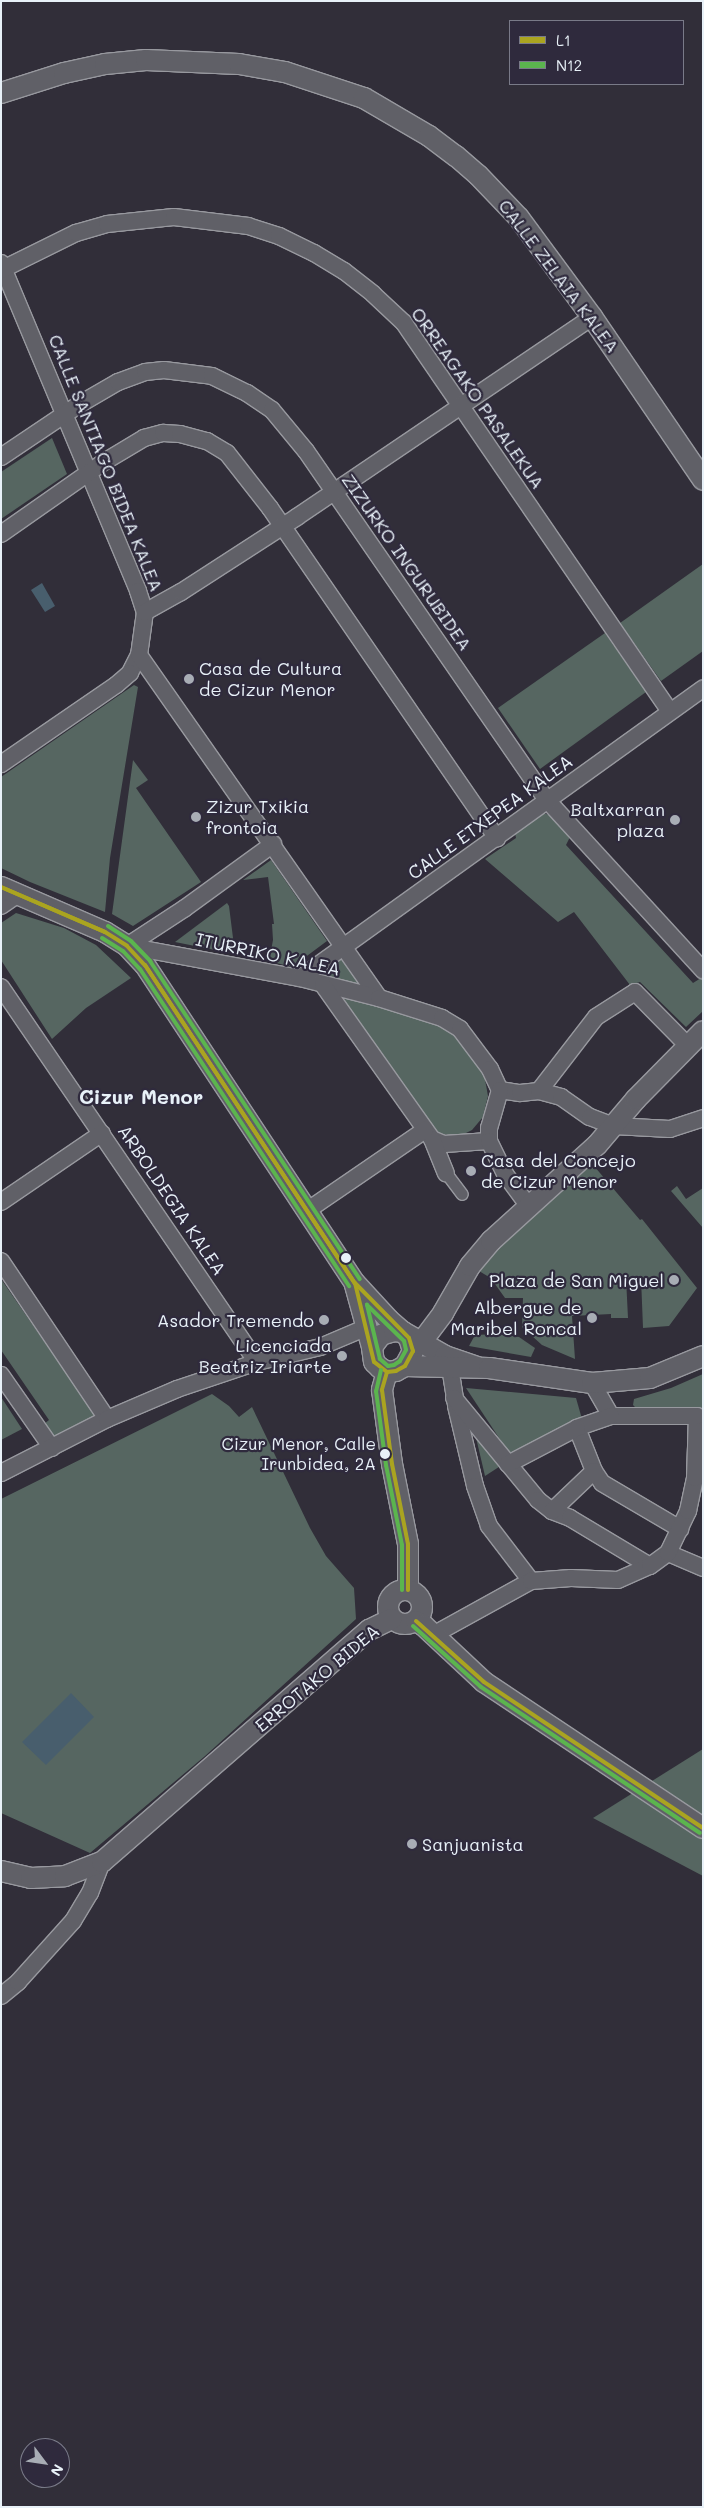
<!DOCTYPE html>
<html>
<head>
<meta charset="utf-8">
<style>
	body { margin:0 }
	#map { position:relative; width:704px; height:2508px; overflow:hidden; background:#312e39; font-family:Mali,sans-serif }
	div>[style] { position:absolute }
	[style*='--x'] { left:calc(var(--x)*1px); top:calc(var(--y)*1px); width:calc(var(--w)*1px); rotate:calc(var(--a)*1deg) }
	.green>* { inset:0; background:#566661 }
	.water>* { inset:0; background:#485e6d }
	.roads { filter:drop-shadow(1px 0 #98999f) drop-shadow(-1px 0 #98999f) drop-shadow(0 1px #98999f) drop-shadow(0 -1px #98999f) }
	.pedestrian>* { height:11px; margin:-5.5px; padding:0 5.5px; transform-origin:5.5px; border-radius:5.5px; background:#606067 }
	.minor>* { height:16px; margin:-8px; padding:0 8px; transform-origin:8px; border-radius:8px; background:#606067 }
	.tertiary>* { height:20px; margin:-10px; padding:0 10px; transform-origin:10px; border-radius:10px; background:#606067 }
	.tertiary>.ring { margin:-10px; padding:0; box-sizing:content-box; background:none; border:20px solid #606067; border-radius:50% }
	.bus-1>* { height:4px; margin:-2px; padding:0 2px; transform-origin:2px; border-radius:2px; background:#aaa420 }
	.bus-2>* { height:4px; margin:-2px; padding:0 2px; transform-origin:2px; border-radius:2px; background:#5bb54e }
	.dots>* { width:14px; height:14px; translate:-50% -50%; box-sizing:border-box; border:2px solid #2f2a3d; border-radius:50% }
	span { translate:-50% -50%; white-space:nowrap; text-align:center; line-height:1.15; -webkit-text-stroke:4.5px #2f2a3d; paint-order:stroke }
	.bus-label { font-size:17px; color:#e8f1f8 }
	.right { translate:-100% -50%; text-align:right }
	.street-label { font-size:18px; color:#e8f1f8 }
	.poi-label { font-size:18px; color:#e8f1f8 }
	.left { translate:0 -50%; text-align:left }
	.quarter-label { font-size:20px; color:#e8f1f8; font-weight:700 }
	.frame { position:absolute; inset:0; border:2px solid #e8f1f8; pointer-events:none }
	.legend { position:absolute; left:509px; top:20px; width:175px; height:65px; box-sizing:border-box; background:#2f2a3d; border:1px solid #797a88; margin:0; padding:6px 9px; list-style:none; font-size:15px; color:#e8f1f8 }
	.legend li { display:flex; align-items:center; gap:10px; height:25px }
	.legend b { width:25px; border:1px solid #797a88 }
	.north { position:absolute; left:20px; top:2438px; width:50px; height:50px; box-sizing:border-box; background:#2f2a3d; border:1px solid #797a88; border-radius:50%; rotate:121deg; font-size:14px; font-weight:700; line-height:20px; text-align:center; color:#e8f1f8 }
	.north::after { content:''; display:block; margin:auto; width:18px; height:22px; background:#a8adb5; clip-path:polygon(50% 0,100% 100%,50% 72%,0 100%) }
</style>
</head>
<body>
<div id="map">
	<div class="green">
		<i style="clip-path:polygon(52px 438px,67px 474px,1px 519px,1px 472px)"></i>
		<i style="clip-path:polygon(703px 564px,703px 651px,661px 681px,620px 623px)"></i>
		<i style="clip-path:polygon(605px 633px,646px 692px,540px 769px,498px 708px)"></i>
		<i style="clip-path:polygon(134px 685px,138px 687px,110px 858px,105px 912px,30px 882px,1px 868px,1px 777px)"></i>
		<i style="clip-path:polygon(133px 760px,148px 780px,136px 788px,201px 882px,133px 926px,112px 914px)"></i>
		<i style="clip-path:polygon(541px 812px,554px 817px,570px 837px,566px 845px,693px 983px,701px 978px,703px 980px,703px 1011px,686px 1027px,640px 982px,630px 985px,574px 912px,558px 922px,485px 859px,516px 838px,515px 833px)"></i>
		<i style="clip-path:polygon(271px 860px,327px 941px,292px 967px,269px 961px,273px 940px,272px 924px,274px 924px,268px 877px,243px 880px)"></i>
		<i style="clip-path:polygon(227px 903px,229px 906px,235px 954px,175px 942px)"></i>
		<i style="clip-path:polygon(16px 913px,64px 928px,96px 945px,131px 978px,86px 1008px,52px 1039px,1px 960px,1px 923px)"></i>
		<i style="clip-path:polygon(343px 956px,362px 988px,319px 977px,318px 974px)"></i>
		<i style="clip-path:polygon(346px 998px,425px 1019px,451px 1032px,484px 1074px,488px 1096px,483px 1117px,472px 1130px,462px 1135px,448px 1135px,435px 1132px,342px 1004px)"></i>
		<i style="clip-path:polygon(589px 1159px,596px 1164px,594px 1166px,640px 1220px,642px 1219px,697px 1288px,669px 1326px,643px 1328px,641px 1278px,626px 1278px,628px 1318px,611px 1318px,611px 1314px,572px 1316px,575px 1359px,542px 1345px,522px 1327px,523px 1298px,505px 1298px,495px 1284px,488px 1279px,489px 1277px,479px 1271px,512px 1232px)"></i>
		<i style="clip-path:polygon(677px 1186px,686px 1199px,703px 1188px,703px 1228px,671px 1191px)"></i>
		<i style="clip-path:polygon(1px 1279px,86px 1402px,96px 1417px,53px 1437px,44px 1424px,49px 1420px,1px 1350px)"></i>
		<i style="clip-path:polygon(498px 1334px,519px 1337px,535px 1348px,531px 1357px,469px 1346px,475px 1335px)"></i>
		<i style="clip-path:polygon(703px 1374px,703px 1411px,638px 1410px,633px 1405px,634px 1399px,671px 1388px)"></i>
		<i style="clip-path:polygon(466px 1388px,576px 1398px,582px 1419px,509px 1453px)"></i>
		<i style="clip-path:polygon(212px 1394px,229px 1406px,239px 1417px,252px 1407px,310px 1528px,326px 1556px,354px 1588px,356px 1619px,205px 1756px,90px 1853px,1px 1813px,1px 1499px)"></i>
		<i style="clip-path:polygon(1px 1397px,22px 1429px,1px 1440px)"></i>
		<i style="clip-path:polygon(474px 1429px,502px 1465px,485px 1476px)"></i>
		<i style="clip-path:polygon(703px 1749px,703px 1876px,593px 1818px)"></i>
	</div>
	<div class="water">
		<i style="clip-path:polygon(42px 583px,55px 606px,45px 612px,31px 590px)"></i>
		<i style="clip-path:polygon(71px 1693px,94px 1717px,46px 1765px,22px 1742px)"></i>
	</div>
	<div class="roads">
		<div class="pedestrian">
			<i style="--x:446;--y:1173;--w:26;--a:53"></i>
		</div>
		<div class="minor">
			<i style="--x:1;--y:263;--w:355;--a:67.3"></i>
			<i style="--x:138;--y:591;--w:22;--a:72"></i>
			<i style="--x:145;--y:612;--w:43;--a:97.9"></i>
			<i style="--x:139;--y:655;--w:20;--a:117"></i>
			<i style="--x:130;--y:673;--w:18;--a:139"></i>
			<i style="--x:116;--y:685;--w:140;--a:145.5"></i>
			<i style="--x:1;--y:270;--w:84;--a:-26.3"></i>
			<i style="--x:76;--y:233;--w:32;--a:-16"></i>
			<i style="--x:107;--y:224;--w:67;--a:-6"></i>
			<i style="--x:174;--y:217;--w:75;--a:6.9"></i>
			<i style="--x:248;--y:226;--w:33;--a:18"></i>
			<i style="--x:279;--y:236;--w:39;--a:26"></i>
			<i style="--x:314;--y:253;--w:35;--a:31"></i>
			<i style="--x:344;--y:271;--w:37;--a:38"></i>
			<i style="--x:373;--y:294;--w:42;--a:43.1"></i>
			<i style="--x:404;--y:323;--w:470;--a:55.6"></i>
			<i style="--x:1;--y:457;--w:95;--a:-33.9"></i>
			<i style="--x:80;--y:404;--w:44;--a:-30.1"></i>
			<i style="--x:118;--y:382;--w:29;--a:-20"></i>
			<i style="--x:145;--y:372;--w:19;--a:-6"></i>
			<i style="--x:164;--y:370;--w:48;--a:7.1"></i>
			<i style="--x:212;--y:376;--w:39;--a:26"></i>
			<i style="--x:247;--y:393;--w:30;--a:34"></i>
			<i style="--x:272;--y:410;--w:53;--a:50.3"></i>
			<i style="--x:306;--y:451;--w:424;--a:55.4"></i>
			<i style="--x:547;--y:800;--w:231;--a:47.5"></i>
			<i style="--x:1;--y:534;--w:126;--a:-35"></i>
			<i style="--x:104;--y:462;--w:47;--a:-31"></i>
			<i style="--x:144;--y:438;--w:20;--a:-15"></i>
			<i style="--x:163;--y:433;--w:17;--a:3"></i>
			<i style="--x:180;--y:434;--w:28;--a:15"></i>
			<i style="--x:207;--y:441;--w:23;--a:31"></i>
			<i style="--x:227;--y:453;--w:70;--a:52"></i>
			<i style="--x:270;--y:508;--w:401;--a:55.5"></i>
			<i style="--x:145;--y:612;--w:41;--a:-29.1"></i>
			<i style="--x:181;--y:592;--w:138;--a:-32.9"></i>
			<i style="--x:297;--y:517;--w:356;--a:-34.1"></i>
			<i style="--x:139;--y:655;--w:419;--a:55"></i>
			<i style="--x:1;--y:906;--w:19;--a:-35"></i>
			<i style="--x:127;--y:946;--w:176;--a:10.5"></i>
			<i style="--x:300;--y:978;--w:81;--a:14.2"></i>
			<i style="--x:379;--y:998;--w:66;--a:17.6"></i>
			<i style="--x:442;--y:1018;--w:21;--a:31"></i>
			<i style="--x:460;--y:1029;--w:50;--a:53.1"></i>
			<i style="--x:490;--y:1069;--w:23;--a:65"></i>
			<i style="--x:127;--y:946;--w:69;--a:-33.2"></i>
			<i style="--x:185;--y:908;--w:109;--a:-36"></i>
			<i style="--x:300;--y:978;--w:496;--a:-35.7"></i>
			<i style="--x:323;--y:985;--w:189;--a:54.7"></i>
			<i style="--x:432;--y:1139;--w:13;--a:23"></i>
			<i style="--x:444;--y:1144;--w:45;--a:-3.8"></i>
			<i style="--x:1;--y:987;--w:454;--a:55.7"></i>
			<i style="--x:500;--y:1090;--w:20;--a:9"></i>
			<i style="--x:520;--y:1093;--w:19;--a:-6"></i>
			<i style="--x:539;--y:1091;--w:23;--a:15"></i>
			<i style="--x:561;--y:1097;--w:35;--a:35"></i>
			<i style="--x:590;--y:1117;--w:26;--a:21"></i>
			<i style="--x:614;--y:1126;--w:56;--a:3.1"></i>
			<i style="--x:670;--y:1129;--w:35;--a:-18"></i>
			<i style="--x:500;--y:1090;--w:40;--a:106"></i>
			<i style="--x:489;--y:1128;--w:13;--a:90"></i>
			<i style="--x:489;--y:1141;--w:37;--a:64"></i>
			<i style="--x:505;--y:1174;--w:42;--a:53.7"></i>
			<i style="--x:539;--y:1091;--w:93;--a:-52.4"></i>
			<i style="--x:596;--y:1017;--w:46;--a:-32.7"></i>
			<i style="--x:635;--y:992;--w:76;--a:45.5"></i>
			<i style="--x:432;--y:1139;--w:37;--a:68"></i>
			<i style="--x:1;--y:1202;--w:122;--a:-34.3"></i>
			<i style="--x:308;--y:1210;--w:142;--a:-34.4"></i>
			<i style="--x:1;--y:1261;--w:190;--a:56.1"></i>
			<i style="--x:450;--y:1367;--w:39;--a:81"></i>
			<i style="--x:456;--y:1406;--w:82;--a:76.6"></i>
			<i style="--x:475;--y:1486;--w:42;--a:70.7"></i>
			<i style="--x:489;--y:1526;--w:69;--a:52.6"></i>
			<i style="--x:1;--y:1375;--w:89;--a:55.1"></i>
			<i style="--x:592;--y:1383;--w:38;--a:60"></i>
			<i style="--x:454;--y:1398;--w:132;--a:50.5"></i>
			<i style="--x:538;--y:1500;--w:18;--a:38"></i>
			<i style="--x:552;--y:1511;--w:19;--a:21"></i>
			<i style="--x:570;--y:1518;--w:93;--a:31"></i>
			<i style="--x:577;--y:1428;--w:46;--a:68.4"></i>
			<i style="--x:594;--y:1471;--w:14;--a:56"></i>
			<i style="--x:602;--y:1483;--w:91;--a:30.5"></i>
			<i style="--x:1;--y:1473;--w:119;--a:-27"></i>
			<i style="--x:107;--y:1419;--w:76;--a:-23.2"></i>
			<i style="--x:177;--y:1389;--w:84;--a:-18.6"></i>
			<i style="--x:257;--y:1362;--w:65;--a:-13.4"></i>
			<i style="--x:320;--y:1347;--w:49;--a:-22.9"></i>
			<i style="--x:552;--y:1511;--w:58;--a:-43.6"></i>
			<i style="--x:668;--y:1553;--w:38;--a:23"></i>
			<i style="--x:433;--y:1635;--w:112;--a:-28.9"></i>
			<i style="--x:531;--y:1581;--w:40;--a:-4.3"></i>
			<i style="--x:571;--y:1578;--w:47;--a:2.4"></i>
			<i style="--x:618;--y:1580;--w:35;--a:-24"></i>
			<i style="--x:650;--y:1566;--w:22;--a:-36"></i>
			<i style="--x:668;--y:1553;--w:47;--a:-64.5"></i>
			<i style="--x:688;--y:1511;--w:34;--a:-78"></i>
			<i style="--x:695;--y:1478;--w:62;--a:-88.2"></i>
			<i style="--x:697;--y:1416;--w:86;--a:180"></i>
			<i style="--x:611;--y:1416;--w:36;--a:161"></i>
			<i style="--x:577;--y:1428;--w:78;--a:152.4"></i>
			<i style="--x:1;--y:1996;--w:22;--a:-39"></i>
			<i style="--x:18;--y:1982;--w:82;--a:-48"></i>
			<i style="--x:73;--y:1921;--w:33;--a:-59"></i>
			<i style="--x:90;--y:1893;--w:33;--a:-69"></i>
		</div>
		<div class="tertiary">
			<i style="--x:1;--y:93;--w:66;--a:-17.6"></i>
			<i style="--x:64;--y:73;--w:42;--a:-12.4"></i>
			<i style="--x:105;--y:64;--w:41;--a:-5.6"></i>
			<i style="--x:146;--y:60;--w:93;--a:2.5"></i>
			<i style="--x:239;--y:64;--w:47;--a:9.9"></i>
			<i style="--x:285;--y:72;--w:83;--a:18.2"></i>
			<i style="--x:364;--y:98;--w:75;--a:30.3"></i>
			<i style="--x:429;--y:136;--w:34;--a:37"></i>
			<i style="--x:456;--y:156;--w:29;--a:41"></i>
			<i style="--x:478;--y:175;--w:59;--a:46.4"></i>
			<i style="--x:519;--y:218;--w:123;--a:53.6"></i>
			<i style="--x:592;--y:317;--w:197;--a:55.7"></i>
			<i style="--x:1;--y:887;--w:113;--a:23.4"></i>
			<i style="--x:105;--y:932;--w:26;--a:32"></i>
			<i style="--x:127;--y:946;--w:26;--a:47"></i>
			<i style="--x:145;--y:965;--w:381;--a:56.6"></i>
			<i style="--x:355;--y:1283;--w:50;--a:47.4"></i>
			<i style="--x:389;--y:1320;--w:18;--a:41"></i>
			<i style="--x:403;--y:1332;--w:8;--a:45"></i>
			<i style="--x:409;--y:1338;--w:14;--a:73"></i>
			<i style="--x:413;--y:1351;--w:17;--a:118"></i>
			<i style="--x:405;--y:1366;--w:10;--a:151"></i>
			<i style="--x:396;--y:1371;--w:9;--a:174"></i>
			<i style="--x:387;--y:1372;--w:8;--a:-150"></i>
			<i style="--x:380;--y:1368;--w:8;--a:-135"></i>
			<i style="--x:374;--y:1362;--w:15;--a:-98"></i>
			<i style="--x:372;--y:1347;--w:15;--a:-53"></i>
			<i style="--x:381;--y:1335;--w:14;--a:-17"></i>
			<i style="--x:394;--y:1331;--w:9;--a:6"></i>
			<i style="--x:403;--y:1332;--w:48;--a:29.7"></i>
			<i style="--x:445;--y:1356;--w:34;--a:19"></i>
			<i style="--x:355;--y:1285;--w:64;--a:74.7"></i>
			<i style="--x:420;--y:1344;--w:39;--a:-53"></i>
			<i style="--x:443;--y:1313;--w:54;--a:-60.1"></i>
			<i style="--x:470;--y:1266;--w:33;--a:-50"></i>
			<i style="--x:491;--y:1241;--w:143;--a:-42.2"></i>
			<i style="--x:597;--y:1145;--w:60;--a:-49.7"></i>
			<i style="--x:636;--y:1099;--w:95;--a:-45.4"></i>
			<i style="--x:405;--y:1366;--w:84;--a:1.4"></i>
			<i style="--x:489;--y:1368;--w:104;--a:8.3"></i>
			<i style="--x:592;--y:1383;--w:58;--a:-4.9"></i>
			<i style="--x:650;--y:1378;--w:57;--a:-22.5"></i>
			<i style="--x:387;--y:1372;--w:19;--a:106"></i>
			<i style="--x:382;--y:1390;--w:75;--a:82.3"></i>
			<i style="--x:392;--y:1464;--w:82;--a:78.7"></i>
			<i style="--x:408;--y:1544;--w:46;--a:90"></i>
			<i class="ring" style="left:388px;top:1590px;width:14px;height:14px"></i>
			<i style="--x:416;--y:1621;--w:8;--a:30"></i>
			<i style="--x:423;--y:1625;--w:83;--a:43.1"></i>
			<i style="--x:484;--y:1682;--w:263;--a:33.7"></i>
			<i style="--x:1;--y:1871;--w:31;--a:13"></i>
			<i style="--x:31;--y:1878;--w:34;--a:-3"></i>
			<i style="--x:65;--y:1876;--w:40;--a:-21"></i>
			<i style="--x:102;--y:1862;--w:354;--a:-41"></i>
			<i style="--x:369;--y:1630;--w:25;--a:-26"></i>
		</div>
	</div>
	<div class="bus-1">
		<i style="--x:1;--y:887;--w:113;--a:23.4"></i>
		<i style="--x:1;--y:887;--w:113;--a:23.4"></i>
		<i style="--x:105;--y:932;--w:26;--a:32"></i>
		<i style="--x:127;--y:946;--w:26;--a:47"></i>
		<i style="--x:145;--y:965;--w:381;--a:56.6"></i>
		<i style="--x:145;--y:965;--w:381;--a:56.6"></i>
		<i style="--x:355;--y:1283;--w:77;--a:45.5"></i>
		<i style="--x:409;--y:1338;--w:14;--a:73"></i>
		<i style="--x:413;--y:1351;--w:17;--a:118"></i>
		<i style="--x:405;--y:1366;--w:10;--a:151"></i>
		<i style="--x:396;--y:1371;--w:9;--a:174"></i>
		<i style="--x:387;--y:1372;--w:16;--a:-142"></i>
		<i style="--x:374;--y:1362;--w:81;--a:-103.5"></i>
		<i style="--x:387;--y:1372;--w:19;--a:106"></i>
		<i style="--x:382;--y:1390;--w:75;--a:82.3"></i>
		<i style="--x:392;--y:1464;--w:82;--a:78.7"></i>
		<i style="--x:408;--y:1544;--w:46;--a:90"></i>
		<i style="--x:416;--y:1621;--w:91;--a:41.9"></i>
		<i style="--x:484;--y:1682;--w:263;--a:33.7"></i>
	</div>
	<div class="bus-2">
		<i style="--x:108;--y:926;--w:27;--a:33"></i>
		<i style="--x:131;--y:941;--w:28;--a:46"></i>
		<i style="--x:102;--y:938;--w:25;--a:32"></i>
		<i style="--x:123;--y:951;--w:25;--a:47"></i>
		<i style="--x:140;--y:969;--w:380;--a:56.6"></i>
		<i style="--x:150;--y:961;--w:381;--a:56.6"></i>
		<i style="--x:367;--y:1305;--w:52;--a:44.2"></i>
		<i style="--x:404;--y:1341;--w:9;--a:77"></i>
		<i style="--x:406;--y:1350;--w:13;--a:119"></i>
		<i style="--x:400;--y:1361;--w:7;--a:146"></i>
		<i style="--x:394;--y:1365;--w:6;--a:171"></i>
		<i style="--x:388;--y:1366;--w:11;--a:-139"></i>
		<i style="--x:380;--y:1359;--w:56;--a:-103.5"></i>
		<i style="--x:381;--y:1370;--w:22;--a:103"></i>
		<i style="--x:376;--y:1391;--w:75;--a:82.3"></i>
		<i style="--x:386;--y:1465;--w:82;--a:78.7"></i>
		<i style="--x:402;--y:1545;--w:45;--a:90"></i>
		<i style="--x:413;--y:1626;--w:91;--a:41.9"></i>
		<i style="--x:481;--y:1687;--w:263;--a:33.7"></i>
	</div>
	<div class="dots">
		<i style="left:189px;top:679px;background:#a8adb5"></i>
		<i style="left:196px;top:817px;background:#a8adb5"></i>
		<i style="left:675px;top:820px;background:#a8adb5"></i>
		<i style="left:471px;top:1171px;background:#a8adb5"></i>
		<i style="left:346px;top:1258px;background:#e8f1f8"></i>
		<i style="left:674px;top:1280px;background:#a8adb5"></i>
		<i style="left:592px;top:1318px;background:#a8adb5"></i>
		<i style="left:324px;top:1320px;background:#a8adb5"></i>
		<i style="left:342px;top:1356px;background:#a8adb5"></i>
		<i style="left:385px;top:1454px;background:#e8f1f8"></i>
		<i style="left:412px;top:1844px;background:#a8adb5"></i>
	</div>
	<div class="bus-label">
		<span class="right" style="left:376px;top:1454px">Cizur Menor, Calle<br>Irunbidea, 2A</span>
	</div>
	<div class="street-label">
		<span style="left:559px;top:276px;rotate:53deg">CALLE ZELAIA KALEA</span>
		<span style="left:478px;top:398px;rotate:55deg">ORREAGAKO PASALEKUA</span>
		<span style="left:106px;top:463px;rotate:68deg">CALLE SANTIAGO BIDEA KALEA</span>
		<span style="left:407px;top:562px;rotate:55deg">ZIZURKO INGURUBIDEA</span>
		<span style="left:490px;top:817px;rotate:-36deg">CALLE ETXEPEA KALEA</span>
		<span style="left:268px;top:954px;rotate:12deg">ITURRIKO KALEA</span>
		<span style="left:172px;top:1200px;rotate:56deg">ARBOLDEGIA KALEA</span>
		<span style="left:317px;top:1678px;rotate:-40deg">ERROTAKO BIDEA</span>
	</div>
	<div class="poi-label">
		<span class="left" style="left:199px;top:679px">Casa de Cultura<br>de Cizur Menor</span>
		<span class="left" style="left:206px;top:817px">Zizur Txikia<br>frontoia</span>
		<span class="right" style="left:665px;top:820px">Baltxarran<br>plaza</span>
		<span class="left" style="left:481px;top:1171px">Casa del Concejo<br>de Cizur Menor</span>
		<span class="right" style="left:664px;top:1280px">Plaza de San Miguel</span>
		<span class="right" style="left:582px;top:1318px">Albergue de<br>Maribel Roncal</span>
		<span class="right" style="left:314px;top:1320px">Asador Tremendo</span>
		<span class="right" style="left:332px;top:1356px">Licenciada<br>Beatriz Iriarte</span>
		<span class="left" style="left:422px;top:1844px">Sanjuanista</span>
	</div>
	<div class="quarter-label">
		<span style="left:141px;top:1096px">Cizur Menor</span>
	</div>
	<div class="frame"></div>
	<ul class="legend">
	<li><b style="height:6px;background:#aaa420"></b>L1</li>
	<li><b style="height:6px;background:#5bb54e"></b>N12</li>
	</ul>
	<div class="north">N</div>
</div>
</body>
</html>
